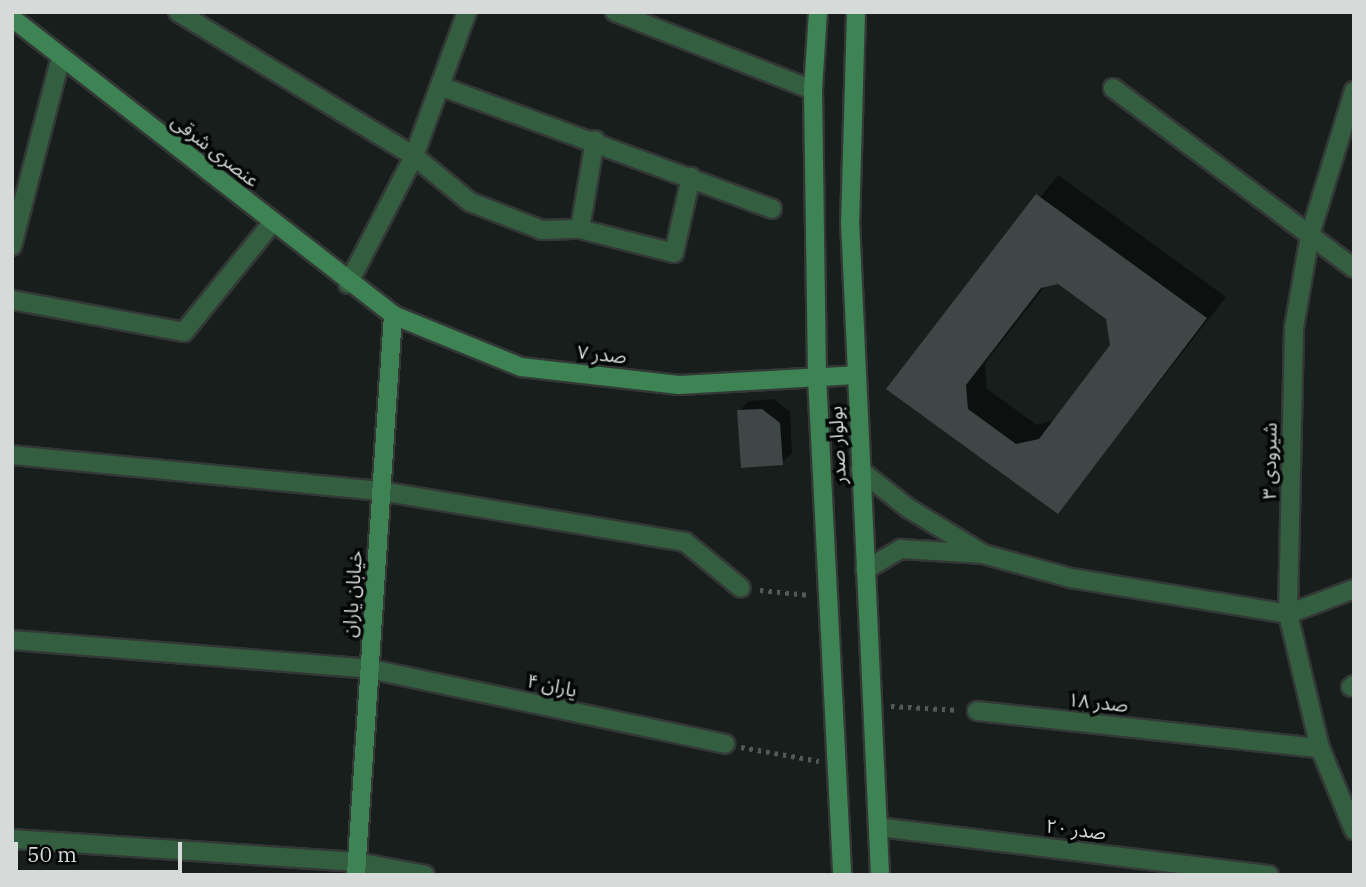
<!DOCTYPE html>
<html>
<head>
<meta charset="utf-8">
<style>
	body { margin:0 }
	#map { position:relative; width:1366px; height:887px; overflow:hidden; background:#181e1c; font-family:"IBM Plex Serif","Noto Sans Arabic",serif }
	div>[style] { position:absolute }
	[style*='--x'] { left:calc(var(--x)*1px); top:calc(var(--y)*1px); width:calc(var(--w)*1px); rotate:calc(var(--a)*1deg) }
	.shadow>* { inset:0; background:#0007 }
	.building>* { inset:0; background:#3f4646 }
	.path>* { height:4.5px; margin-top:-2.25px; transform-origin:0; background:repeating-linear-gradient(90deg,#545958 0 3.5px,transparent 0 8.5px) }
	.roads { filter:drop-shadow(2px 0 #333836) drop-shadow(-2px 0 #333836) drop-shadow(0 2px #333836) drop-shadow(0 -2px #333836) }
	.street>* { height:18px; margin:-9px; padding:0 9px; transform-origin:9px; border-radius:9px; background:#345e40 }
	.secondary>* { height:18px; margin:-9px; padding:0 9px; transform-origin:9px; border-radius:9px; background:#3d8353 }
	span { translate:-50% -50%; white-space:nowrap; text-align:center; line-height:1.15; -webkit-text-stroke:7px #050707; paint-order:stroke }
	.street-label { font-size:19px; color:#d6dad9 }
	.frame { position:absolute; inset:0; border:14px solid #d6dad9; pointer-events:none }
	.scale { position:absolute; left:14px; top:842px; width:168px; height:32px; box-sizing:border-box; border:4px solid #d6dad9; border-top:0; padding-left:9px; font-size:21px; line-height:24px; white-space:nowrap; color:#d6dad9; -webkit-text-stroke:5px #050707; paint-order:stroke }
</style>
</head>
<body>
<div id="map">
	<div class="shadow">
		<i style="clip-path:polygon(evenodd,1058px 175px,1226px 297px,1058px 512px,889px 389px,1058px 175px,1058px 282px,1108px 318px,1112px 346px,1055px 420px,1037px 425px,987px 389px,985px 363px,1046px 285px,1058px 282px)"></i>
		<i style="clip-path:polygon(773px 399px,790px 412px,792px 453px,782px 463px,739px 411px,749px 401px)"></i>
	</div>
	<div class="building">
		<i style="clip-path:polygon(evenodd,1036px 194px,1207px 318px,1058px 514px,886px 389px,1036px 194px,1058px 284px,1106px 319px,1110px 345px,1039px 439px,1016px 444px,968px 409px,966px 385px,1041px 288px,1058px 284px)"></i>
		<i style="clip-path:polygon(762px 409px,780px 423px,783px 465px,741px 468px,737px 410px)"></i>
	</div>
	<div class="path">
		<i style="--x:760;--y:590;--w:50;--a:5.7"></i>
		<i style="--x:891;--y:706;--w:68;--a:3.4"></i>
		<i style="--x:741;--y:747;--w:79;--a:10.2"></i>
	</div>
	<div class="roads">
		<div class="street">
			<i style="--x:178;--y:12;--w:276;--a:31.4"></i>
			<i style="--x:414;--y:156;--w:72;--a:39.4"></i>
			<i style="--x:470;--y:202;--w:77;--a:21.3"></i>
			<i style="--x:542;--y:230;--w:38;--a:-2"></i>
			<i style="--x:615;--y:12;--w:213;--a:21.5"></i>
			<i style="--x:440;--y:86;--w:354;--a:20.3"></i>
			<i style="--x:1113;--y:88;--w:301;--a:36.8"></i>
			<i style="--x:1354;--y:91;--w:151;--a:107"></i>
			<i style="--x:1310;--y:235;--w:94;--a:99.8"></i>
			<i style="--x:1294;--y:328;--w:286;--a:91.2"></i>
			<i style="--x:1288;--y:614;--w:138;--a:76.6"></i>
			<i style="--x:1320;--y:748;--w:89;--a:67.5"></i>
			<i style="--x:595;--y:140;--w:90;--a:99.6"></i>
			<i style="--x:580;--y:229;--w:97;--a:14.3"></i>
			<i style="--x:674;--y:253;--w:78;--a:-77.4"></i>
			<i style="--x:12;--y:246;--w:195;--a:-75.5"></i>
			<i style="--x:348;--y:284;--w:144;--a:-62.7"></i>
			<i style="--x:414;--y:156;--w:153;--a:-69.8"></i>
			<i style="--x:12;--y:300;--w:175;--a:10.5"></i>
			<i style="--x:184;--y:332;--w:140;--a:-51.1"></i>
			<i style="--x:12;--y:455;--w:371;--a:5.6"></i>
			<i style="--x:381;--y:491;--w:308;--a:9.5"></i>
			<i style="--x:685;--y:542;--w:72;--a:39.4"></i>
			<i style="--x:860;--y:470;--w:61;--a:38.4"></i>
			<i style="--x:908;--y:508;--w:84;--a:31.4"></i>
			<i style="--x:865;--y:570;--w:42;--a:-30.3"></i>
			<i style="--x:901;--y:549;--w:82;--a:3.5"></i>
			<i style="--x:983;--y:554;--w:91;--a:15.3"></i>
			<i style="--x:1071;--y:578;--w:220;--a:9.4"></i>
			<i style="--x:1288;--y:614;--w:71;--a:-20.7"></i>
			<i style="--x:12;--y:640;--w:359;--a:4.6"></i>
			<i style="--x:370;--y:669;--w:363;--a:11.9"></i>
			<i style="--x:1351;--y:687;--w:4;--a:-34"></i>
			<i style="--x:977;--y:711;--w:345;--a:6.2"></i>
			<i style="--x:878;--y:827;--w:394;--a:7"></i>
			<i style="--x:12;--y:839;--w:346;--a:3.8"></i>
			<i style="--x:357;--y:862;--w:69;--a:10.8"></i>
		</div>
		<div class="secondary">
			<i style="--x:818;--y:12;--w:78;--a:93.7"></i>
			<i style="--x:813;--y:90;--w:287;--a:89.2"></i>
			<i style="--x:817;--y:377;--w:499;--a:87.1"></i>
			<i style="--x:856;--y:12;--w:209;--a:91.6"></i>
			<i style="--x:850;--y:221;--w:655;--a:87.37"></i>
			<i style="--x:12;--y:18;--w:483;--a:37.9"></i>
			<i style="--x:393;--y:315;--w:138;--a:22.1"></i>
			<i style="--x:521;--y:367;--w:159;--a:6.5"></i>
			<i style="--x:679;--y:385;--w:177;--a:-3.2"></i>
			<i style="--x:356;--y:875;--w:561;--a:-86.22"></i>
		</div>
	</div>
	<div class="street-label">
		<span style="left:215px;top:151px;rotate:38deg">عنصری شرقی</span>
		<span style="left:602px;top:355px;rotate:6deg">صدر ۷</span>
		<span style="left:838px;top:445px;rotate:-93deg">بولوار صدر</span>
		<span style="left:1270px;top:461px;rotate:-89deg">شیرودی ۳</span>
		<span style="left:353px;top:594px;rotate:-86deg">خیابان یاران</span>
		<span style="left:552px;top:686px;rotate:12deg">یاران ۴</span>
		<span style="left:1098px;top:703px;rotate:6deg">صدر ۱۸</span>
		<span style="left:1076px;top:830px;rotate:7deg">صدر ۲۰</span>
	</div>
	<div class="frame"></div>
	<div class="scale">50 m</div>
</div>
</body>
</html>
